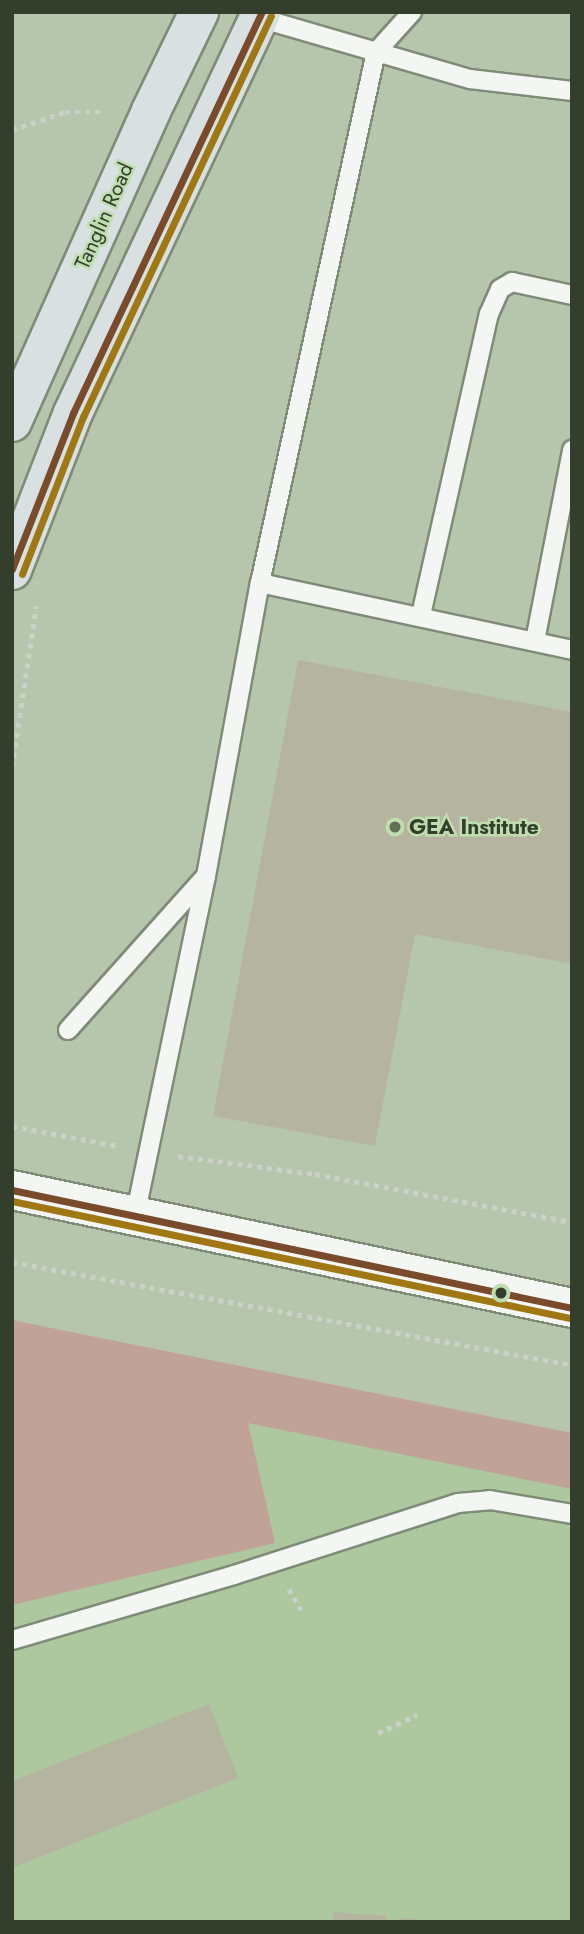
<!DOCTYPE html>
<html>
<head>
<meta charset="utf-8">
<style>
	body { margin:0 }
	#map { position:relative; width:584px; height:1934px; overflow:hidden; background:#b6c6ac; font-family:Jost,sans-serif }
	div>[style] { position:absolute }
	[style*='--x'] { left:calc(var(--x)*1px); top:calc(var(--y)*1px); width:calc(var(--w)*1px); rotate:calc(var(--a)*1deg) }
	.built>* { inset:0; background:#adc79e }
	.green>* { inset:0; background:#c0a299 }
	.building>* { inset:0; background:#b4b4a0 }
	.path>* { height:4.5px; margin-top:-2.25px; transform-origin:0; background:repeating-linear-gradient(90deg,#cbd0c9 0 5px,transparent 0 10px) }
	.roads { filter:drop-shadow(2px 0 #7e8b77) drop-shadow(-2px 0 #7e8b77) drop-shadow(0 2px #7e8b77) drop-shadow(0 -2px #7e8b77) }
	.lane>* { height:18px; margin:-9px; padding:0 9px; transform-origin:9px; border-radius:9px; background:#f4f6f3 }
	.secondary>* { height:38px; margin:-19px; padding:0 19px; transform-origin:19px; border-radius:19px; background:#f4f6f3 }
	.primary>* { height:38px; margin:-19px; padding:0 19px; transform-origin:19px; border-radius:19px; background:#d8e0e2 }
	.bus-1>* { height:7px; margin:-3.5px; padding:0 3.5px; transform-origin:3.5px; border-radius:3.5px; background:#7a4b2a }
	.bus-2>* { height:7px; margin:-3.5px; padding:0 3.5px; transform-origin:3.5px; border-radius:3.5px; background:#9f7814 }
	.dots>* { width:19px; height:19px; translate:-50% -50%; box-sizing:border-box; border:4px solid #bfdeaf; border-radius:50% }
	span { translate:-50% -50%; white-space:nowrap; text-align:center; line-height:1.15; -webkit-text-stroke:5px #bfdeaf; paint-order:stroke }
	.street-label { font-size:21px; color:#333f2c }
	.poi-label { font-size:21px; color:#333f2c; font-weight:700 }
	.left { translate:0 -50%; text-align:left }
	.frame { position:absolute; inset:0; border:14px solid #333f2c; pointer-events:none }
</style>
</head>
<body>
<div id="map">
	<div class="built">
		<i style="clip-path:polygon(12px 1344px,572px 1466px,572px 1922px,12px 1922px)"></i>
	</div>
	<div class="green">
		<i style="clip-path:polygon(12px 1320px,572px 1433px,572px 1489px,248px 1423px,275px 1543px,12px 1605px)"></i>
	</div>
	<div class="building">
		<i style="clip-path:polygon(298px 660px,572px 712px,572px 964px,415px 934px,375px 1146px,213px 1116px)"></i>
		<i style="clip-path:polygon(209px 1704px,238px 1778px,12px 1868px,12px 1781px)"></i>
		<i style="clip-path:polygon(333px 1912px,387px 1916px,387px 1922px,333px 1922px)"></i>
		<i style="clip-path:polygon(399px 1918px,420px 1920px,420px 1922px,398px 1922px)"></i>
	</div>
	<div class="path">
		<i style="--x:12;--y:130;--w:56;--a:-18.8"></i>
		<i style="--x:65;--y:112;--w:39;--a:0"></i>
		<i style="--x:12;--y:767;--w:163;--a:-81.5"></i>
		<i style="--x:12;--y:1126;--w:108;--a:10.7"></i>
		<i style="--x:178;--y:1156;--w:138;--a:7.5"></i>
		<i style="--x:315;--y:1174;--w:261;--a:10.6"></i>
		<i style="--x:12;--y:1262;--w:569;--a:10.42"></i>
		<i style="--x:289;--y:1589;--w:24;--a:60"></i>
		<i style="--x:378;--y:1733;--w:43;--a:-24.8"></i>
	</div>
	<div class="roads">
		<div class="lane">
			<i style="--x:256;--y:17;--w:223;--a:16.2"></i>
			<i style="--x:470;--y:79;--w:103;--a:6.7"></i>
			<i style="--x:260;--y:583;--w:319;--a:12.1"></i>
			<i style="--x:421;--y:615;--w:309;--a:-77.3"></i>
			<i style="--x:489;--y:314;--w:27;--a:-66"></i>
			<i style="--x:500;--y:289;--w:14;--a:-30"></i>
			<i style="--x:512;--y:282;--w:61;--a:12.2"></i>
			<i style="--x:535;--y:641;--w:195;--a:-79"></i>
			<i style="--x:68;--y:1030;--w:203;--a:-48.2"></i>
			<i style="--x:135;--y:1216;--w:347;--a:-78.2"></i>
			<i style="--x:206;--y:876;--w:298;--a:-79.6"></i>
			<i style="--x:260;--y:583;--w:544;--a:-77.68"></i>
			<i style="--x:376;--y:52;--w:54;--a:-48"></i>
			<i style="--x:12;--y:1640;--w:231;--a:-16.3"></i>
			<i style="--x:234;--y:1575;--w:235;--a:-17.8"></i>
			<i style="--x:458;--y:1503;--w:32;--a:-5"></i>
			<i style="--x:490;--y:1500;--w:83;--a:9.7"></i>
		</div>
		<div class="secondary">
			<i style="--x:12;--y:1190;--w:572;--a:11.9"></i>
		</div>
		<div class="primary">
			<i style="--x:12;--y:422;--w:341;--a:-65.9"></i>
			<i style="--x:151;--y:111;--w:110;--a:-64.1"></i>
			<i style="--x:12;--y:570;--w:168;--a:-68.8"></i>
			<i style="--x:73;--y:413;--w:443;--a:-64.8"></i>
		</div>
	</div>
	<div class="bus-1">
		<i style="--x:12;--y:569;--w:168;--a:-68.6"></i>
		<i style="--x:73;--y:413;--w:443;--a:-64.8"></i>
		<i style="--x:12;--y:1190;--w:572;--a:11.9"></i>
	</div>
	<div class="bus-2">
		<i style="--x:22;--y:574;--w:168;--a:-68.8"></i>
		<i style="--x:83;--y:417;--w:443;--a:-64.9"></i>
		<i style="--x:12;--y:1201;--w:570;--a:11.84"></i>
	</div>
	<div class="dots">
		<i style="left:395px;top:827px;background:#616e59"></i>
		<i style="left:501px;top:1293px;background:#333f2c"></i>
	</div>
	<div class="street-label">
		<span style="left:104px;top:216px;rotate:-66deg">Tanglin Road</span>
	</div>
	<div class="poi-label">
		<span class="left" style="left:409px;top:827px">GEA Institute</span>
	</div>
	<div class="frame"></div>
</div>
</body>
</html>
